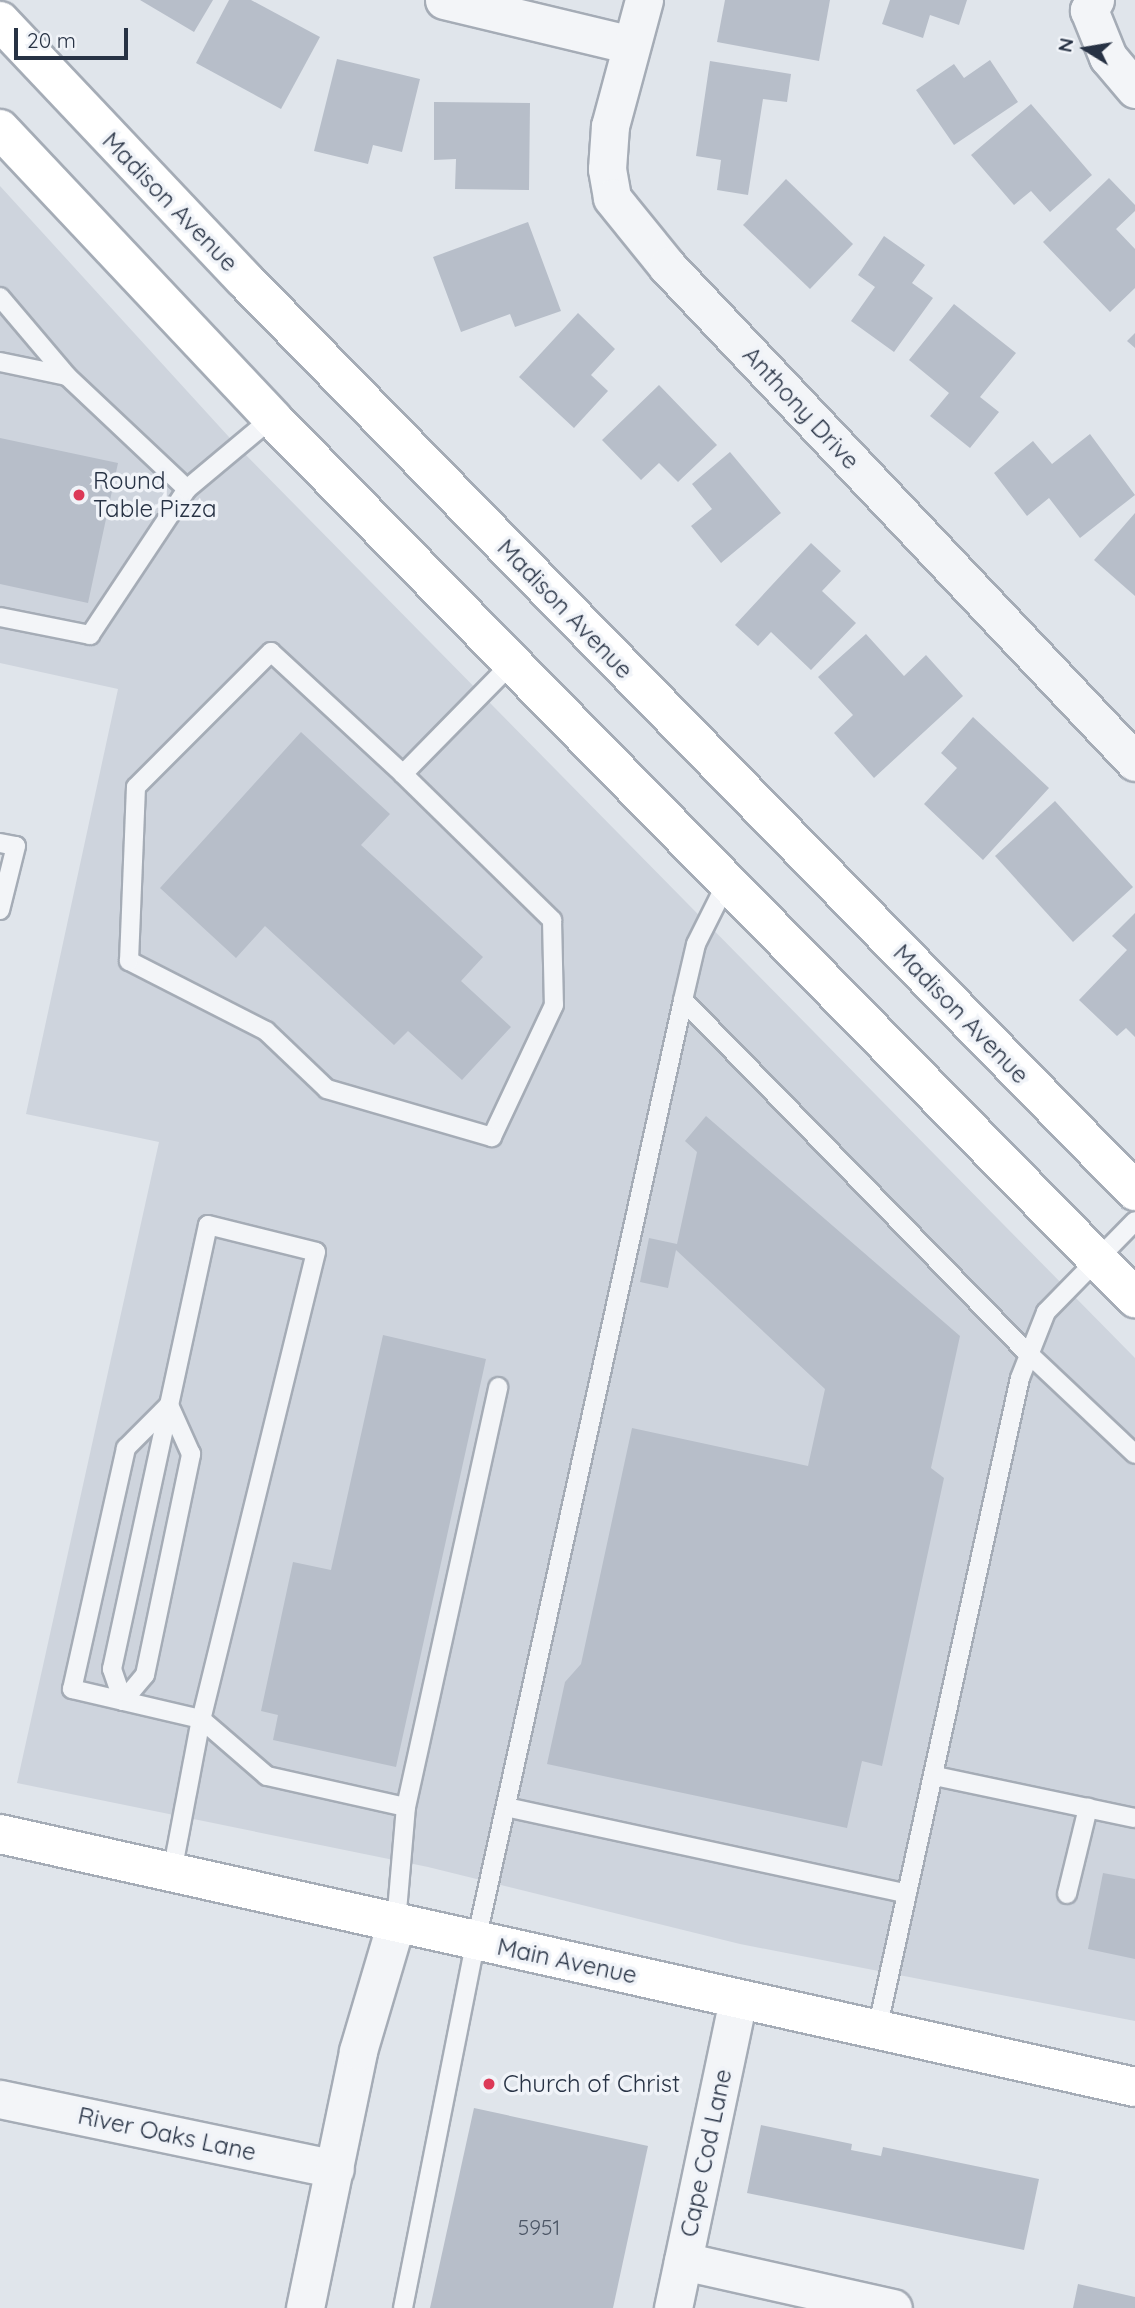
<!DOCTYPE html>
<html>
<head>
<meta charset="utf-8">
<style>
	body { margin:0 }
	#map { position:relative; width:1135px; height:2308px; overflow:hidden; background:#e0e5eb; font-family:Quicksand,sans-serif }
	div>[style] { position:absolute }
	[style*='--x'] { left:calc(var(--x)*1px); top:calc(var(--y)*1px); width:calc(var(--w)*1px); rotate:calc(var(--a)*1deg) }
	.built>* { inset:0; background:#ced4dd }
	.building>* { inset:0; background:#b7bec9 }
	.roads { filter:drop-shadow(2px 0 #a5acb6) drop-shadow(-2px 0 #a5acb6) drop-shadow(0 2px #a5acb6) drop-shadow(0 -2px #a5acb6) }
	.lane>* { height:18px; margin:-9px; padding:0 9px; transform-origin:9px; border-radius:9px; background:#f3f5f8 }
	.street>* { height:37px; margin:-18.5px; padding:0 18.5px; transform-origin:18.5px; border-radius:18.5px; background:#f3f5f8 }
	.secondary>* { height:38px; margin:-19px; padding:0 19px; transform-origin:19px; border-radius:19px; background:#fff }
	.primary>* { height:38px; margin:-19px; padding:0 19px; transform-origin:19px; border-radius:19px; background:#fff }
	.dots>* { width:19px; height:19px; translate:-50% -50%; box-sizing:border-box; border:4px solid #f0f3f8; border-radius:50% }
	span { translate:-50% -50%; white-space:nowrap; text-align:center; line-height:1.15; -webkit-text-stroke:7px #f0f3f8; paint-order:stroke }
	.number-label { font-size:21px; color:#4b5565 }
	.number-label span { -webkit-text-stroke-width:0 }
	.street-label { font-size:24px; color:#273244 }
	.poi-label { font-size:24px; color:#273244 }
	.left { translate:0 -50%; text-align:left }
	.north { position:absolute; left:1051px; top:14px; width:70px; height:70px; -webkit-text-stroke:5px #f0f3f8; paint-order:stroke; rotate:281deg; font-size:19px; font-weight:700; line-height:28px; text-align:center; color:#273244 }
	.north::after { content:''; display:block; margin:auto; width:24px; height:32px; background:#273244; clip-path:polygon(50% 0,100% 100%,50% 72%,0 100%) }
	.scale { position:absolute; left:14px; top:28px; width:114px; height:32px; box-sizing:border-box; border:4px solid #273244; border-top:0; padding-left:9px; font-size:21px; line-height:24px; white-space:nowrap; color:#273244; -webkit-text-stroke:5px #f0f3f8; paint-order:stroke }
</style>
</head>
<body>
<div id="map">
	<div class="built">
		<i style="clip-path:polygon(0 186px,239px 448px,1135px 1358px,1135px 2021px,740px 1944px,428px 1867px,17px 1783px,159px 1142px,26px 1114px,118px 689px,0 663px)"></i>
	</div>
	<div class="building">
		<i style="clip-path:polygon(140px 0,213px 0,194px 32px)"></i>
		<i style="clip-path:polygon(229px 0,251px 0,320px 37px,281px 109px,196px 63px)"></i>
		<i style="clip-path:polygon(725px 0,830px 0,819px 61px,717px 42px)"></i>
		<i style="clip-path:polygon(890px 0,967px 0,959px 25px,930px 15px,923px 38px,882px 24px)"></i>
		<i style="clip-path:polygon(337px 59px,420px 79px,402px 152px,373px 145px,368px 164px,314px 151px)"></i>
		<i style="clip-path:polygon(990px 60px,1018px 102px,954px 145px,916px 90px,954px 64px,964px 78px)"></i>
		<i style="clip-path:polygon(710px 61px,791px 74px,787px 102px,763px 99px,748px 195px,717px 190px,721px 160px,696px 156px)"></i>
		<i style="clip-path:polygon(434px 102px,530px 103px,529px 190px,455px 189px,456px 159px,434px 160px)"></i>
		<i style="clip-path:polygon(1031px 104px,1092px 175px,1050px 212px,1031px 191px,1014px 205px,971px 155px)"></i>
		<i style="clip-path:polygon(1109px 178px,1135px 205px,1135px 211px,1116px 229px,1135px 249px,1135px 288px,1110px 312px,1043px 242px)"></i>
		<i style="clip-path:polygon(786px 179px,853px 244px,810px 289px,743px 225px)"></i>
		<i style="clip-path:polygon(528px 222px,561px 311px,515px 327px,510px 314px,461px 332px,433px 257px)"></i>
		<i style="clip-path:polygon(884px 236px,925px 265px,912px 283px,933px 298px,894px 352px,851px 321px,875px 287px,858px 275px)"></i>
		<i style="clip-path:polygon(954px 304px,1016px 353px,980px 397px,999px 412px,970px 448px,930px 416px,949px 393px,909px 360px)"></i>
		<i style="clip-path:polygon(578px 313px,615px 349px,591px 375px,608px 391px,574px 428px,519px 377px)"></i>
		<i style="clip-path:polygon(1135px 333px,1135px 348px,1127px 341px)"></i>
		<i style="clip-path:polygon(659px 385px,717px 445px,678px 482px,659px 463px,641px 480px,602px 440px)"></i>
		<i style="clip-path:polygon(1090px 434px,1135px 495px,1080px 538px,1049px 498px,1027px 516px,994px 473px,1033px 441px,1052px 464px)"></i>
		<i style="clip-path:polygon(0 438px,118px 463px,88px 603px,0 584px)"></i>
		<i style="clip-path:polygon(730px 452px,781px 513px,721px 563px,691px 526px,712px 509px,692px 484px)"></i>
		<i style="clip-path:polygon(1135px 513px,1135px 596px,1094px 560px)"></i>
		<i style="clip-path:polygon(811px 543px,841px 571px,822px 591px,856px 623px,811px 670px,771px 632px,758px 646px,735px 625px)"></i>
		<i style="clip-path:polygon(866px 634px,904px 676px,926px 655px,963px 696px,874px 778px,834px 733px,853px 715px,818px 677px)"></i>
		<i style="clip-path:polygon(973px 717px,1049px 788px,983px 860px,924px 804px,957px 768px,941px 753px)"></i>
		<i style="clip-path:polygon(301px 732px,390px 814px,361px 845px,483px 957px,461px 981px,511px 1027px,462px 1080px,408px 1031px,394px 1045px,265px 926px,236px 958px,160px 888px)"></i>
		<i style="clip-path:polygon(1055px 801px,1133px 887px,1073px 942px,995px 856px)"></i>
		<i style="clip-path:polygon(1135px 913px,1135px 1037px,1126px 1028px,1117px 1036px,1079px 1000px,1127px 950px,1112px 936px)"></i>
		<i style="clip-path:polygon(706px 1116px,960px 1336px,931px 1468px,944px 1478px,882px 1766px,862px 1761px,847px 1828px,547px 1764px,565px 1682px,581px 1664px,632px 1428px,808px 1466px,825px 1389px,676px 1250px,668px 1288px,640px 1282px,649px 1238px,677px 1244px,697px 1152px,685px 1141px)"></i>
		<i style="clip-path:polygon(383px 1335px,486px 1359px,396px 1767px,273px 1740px,278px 1715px,261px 1711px,293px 1562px,331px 1570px)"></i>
		<i style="clip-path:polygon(1103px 1873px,1135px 1879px,1135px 1959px,1088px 1949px)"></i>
		<i style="clip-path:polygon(474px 2108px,648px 2146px,613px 2308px,430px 2308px)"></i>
		<i style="clip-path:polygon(761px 2125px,852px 2144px,851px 2150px,881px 2156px,883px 2147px,1039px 2179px,1024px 2250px,747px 2193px)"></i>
		<i style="clip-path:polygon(1078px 2284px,1135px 2297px,1135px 2308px,1073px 2308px)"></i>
	</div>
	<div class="roads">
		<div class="lane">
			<i style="--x:0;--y:297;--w:104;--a:49.7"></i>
			<i style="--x:67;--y:376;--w:165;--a:43.3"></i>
			<i style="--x:0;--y:362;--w:68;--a:11.8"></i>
			<i style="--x:0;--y:617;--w:92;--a:11.3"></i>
			<i style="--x:90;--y:635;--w:175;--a:-56.4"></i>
			<i style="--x:187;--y:489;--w:111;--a:-39.9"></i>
			<i style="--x:403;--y:774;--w:209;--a:44.4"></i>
			<i style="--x:552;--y:920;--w:85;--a:88.7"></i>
			<i style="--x:554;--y:1005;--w:146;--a:115.2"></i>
			<i style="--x:492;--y:1137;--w:172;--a:-163.8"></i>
			<i style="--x:327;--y:1089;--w:84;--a:-136.4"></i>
			<i style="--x:266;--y:1031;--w:154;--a:-152.9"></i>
			<i style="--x:129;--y:961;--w:174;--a:-87.7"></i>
			<i style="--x:136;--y:787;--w:191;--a:-45"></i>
			<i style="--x:271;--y:652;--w:180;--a:42.7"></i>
			<i style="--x:403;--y:774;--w:160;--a:-45.5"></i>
			<i style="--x:0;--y:843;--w:16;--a:11"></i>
			<i style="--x:16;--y:846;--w:66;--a:104"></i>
			<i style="--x:683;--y:1000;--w:496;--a:45.7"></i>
			<i style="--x:1030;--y:1355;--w:144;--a:43.3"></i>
			<i style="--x:169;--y:1405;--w:61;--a:135"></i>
			<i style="--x:126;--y:1448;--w:247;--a:102.6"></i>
			<i style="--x:72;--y:1689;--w:132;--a:13.1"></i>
			<i style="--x:201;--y:1719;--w:157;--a:100.7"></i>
			<i style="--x:123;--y:1701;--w:34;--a:-109"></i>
			<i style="--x:112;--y:1669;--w:454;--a:-77.8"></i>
			<i style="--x:208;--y:1225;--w:111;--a:14"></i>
			<i style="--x:316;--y:1252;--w:481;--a:103.8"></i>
			<i style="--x:201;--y:1719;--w:87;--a:40.8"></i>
			<i style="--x:267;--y:1776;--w:142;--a:12.6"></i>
			<i style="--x:406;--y:1807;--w:430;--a:-77.6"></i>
			<i style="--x:123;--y:1701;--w:34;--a:-50"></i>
			<i style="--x:145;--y:1675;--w:226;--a:-78.2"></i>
			<i style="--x:191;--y:1454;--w:54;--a:-114.2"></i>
			<i style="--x:935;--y:1776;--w:204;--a:11.9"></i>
			<i style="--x:506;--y:1807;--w:410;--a:12.2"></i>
			<i style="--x:1067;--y:1894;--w:89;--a:-76.3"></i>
			<i style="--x:396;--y:1923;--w:116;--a:-85.1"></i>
			<i style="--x:877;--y:2030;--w:667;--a:-77.63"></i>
			<i style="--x:1020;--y:1378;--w:71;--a:-68.5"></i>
			<i style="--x:1046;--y:1312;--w:127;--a:-45.6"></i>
			<i style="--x:403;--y:2308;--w:374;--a:-78.8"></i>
			<i style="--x:476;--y:1941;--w:963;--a:-77.59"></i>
			<i style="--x:683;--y:1000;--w:57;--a:-76.9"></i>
			<i style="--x:696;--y:944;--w:72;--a:-63.4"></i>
		</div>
		<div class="street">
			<i style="--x:444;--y:0;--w:192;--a:13.5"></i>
			<i style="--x:644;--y:0;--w:131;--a:105.1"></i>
			<i style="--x:610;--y:126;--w:43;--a:94"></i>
			<i style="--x:607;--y:169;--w:29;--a:80"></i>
			<i style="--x:612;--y:198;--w:87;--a:51"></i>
			<i style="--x:667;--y:266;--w:682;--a:46.66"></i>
			<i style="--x:1095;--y:0;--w:12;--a:121"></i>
			<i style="--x:1089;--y:10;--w:51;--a:68"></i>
			<i style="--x:1108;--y:57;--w:42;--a:49.8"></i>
			<i style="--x:0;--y:2099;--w:342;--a:11.8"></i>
			<i style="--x:683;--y:2261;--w:215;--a:12.6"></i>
			<i style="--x:305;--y:2308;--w:262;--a:-78.3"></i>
			<i style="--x:358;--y:2051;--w:134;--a:-73.5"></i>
			<i style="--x:673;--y:2308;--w:316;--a:-78.1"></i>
		</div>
		<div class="secondary">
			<i style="--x:0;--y:1834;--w:1163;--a:12.57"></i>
		</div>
		<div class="primary">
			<i style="--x:0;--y:21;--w:355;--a:46.6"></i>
			<i style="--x:244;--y:279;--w:1275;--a:45.67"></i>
			<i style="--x:0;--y:129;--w:397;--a:46.7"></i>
			<i style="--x:272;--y:418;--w:1233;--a:45.56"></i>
		</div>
	</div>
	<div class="dots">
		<i style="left:79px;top:495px;background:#dc3957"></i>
		<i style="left:489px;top:2084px;background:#dc3957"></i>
	</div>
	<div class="number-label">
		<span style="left:539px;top:2227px">5951</span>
	</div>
	<div class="street-label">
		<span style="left:170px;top:202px;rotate:46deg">Madison Avenue</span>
		<span style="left:801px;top:408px;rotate:47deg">Anthony Drive</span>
		<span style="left:565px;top:609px;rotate:46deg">Madison Avenue</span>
		<span style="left:961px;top:1014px;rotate:46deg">Madison Avenue</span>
		<span style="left:567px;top:1961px;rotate:12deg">Main Avenue</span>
		<span style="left:167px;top:2134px;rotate:12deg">River Oaks Lane</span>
		<span style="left:706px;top:2153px;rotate:-78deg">Cape Cod Lane</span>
	</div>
	<div class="poi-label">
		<span class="left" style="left:93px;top:495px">Round<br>Table Pizza</span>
		<span class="left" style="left:503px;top:2084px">Church of Christ</span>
	</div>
	<div class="north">N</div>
	<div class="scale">20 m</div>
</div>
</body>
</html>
